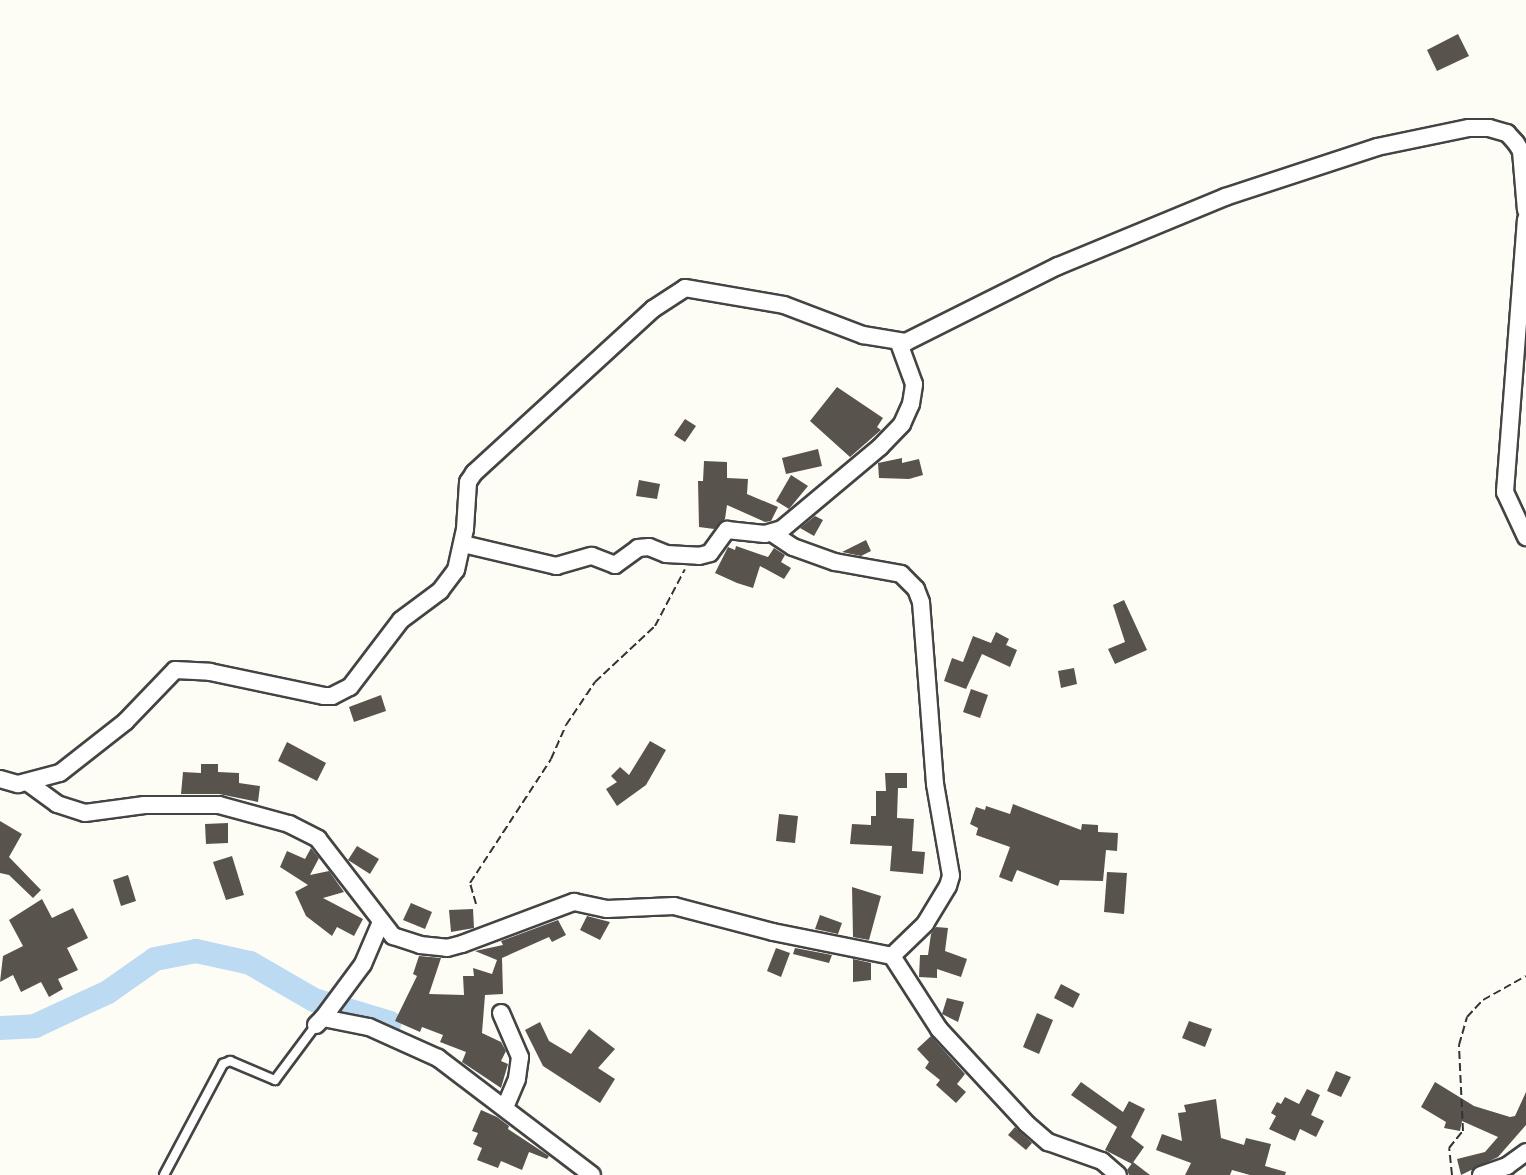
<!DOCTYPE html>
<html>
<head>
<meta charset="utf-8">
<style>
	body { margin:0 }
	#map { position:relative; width:1526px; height:1175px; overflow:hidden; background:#fefdf5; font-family:"IBM Plex Serif",serif }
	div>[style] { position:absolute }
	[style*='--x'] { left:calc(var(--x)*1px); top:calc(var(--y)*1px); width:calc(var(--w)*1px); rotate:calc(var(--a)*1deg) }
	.river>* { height:24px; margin:-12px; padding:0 12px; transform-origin:12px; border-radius:12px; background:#bcdbf3 }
	.building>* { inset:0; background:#59534d }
	.path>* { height:2px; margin-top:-1px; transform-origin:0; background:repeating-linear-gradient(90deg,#333 0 8px,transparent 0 12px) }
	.roads { filter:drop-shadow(2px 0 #444) drop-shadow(-2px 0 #444) drop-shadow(0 2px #444) drop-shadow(0 -2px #444) }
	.lane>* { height:8px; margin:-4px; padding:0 4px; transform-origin:4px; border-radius:4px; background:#fff }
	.street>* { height:16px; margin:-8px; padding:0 8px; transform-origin:8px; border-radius:8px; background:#fff }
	span { translate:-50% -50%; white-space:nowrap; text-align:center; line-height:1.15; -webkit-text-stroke:8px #fff; paint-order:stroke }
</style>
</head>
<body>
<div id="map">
	<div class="river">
		<i style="--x:0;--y:1028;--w:35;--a:-3"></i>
		<i style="--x:35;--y:1026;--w:81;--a:-25"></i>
		<i style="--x:108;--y:992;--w:57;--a:-35.1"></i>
		<i style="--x:155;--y:959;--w:42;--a:-11"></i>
		<i style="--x:196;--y:951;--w:55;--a:12.5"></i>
		<i style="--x:250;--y:963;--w:74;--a:30"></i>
		<i style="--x:314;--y:1000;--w:79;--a:16.8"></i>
	</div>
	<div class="building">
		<i style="clip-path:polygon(1458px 34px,1469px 56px,1437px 71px,1427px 50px)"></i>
		<i style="clip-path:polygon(837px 387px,883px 418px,877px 427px,881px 430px,850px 457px,810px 421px)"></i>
		<i style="clip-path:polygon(685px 419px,696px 426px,685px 442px,674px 435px)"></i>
		<i style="clip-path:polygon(818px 449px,822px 466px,786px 474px,782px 458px)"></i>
		<i style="clip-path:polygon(902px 458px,902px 463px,919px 459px,923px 475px,909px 479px,879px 478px,878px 463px)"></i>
		<i style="clip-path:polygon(704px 461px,727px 462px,727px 478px,748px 479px,747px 494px,778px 507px,771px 521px,765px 522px,727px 505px,725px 519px,714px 529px,699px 527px,698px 481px,703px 481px)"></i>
		<i style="clip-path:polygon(791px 475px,808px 486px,789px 509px,776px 501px)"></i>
		<i style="clip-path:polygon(639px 480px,660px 484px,657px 499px,636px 496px)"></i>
		<i style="clip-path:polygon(815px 516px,823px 520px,814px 536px,800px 528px)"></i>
		<i style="clip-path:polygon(866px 540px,871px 551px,861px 556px,842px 552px)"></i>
		<i style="clip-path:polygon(736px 546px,768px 557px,774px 548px,785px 555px,781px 562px,791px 568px,784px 579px,760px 566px,753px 588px,737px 583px,715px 573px,728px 547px,735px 550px)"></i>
		<i style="clip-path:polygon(1124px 600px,1147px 650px,1115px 664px,1108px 649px,1125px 642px,1113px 605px)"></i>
		<i style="clip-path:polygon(996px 632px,1009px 639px,1006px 645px,1017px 650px,1010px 667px,982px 654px,966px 689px,944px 681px,952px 658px,963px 662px,973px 636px,991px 643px)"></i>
		<i style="clip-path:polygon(1074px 668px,1077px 684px,1061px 688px,1058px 671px)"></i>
		<i style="clip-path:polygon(971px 689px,988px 695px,980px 718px,963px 712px)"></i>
		<i style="clip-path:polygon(381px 695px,386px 711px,354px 722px,349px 707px)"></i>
		<i style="clip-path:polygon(650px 741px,666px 750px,646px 785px,617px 806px,606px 789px,617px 782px,611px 776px,620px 767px,629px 775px)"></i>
		<i style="clip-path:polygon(287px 742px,326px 763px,317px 781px,278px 761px)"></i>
		<i style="clip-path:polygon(201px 764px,218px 764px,218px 772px,239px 773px,239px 783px,260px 786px,258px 802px,219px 794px,181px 794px,183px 772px,201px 773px)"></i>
		<i style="clip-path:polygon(885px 773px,907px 773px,907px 788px,898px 788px,897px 818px,914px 819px,912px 851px,925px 852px,923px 874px,890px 871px,892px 846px,850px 844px,852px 824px,871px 825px,871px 816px,876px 816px,876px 791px,886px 791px)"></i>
		<i style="clip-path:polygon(1013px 804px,1081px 830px,1082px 824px,1098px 825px,1098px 832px,1118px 833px,1117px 851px,1106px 850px,1103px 881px,1060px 880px,1058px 886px,1017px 870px,1012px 882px,999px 877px,1010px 847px,976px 835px,978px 828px,970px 824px,976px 807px,985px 810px,986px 806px,1010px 814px)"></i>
		<i style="clip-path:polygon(779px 814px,798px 816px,795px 843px,776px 841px)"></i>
		<i style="clip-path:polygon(0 821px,22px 834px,9px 857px,41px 890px,33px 898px,9px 875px,0 873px)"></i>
		<i style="clip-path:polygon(228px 823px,228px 843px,206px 844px,205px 824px)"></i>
		<i style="clip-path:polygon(357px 846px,379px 859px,370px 874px,348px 860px)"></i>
		<i style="clip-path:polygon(311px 848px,319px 858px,310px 875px,329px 871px,344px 892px,323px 898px,363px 919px,354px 936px,337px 927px,332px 936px,306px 916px,295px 892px,308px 885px,280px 867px,287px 851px,305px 859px)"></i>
		<i style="clip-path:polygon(232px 856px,244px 895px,226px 900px,213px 862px)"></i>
		<i style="clip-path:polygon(1107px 872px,1127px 873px,1124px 914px,1104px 912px)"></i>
		<i style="clip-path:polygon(128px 875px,136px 901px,121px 906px,113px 880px)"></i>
		<i style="clip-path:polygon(852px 887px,881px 896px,869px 940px,853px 937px)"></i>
		<i style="clip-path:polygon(42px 899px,52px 918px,73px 908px,88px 938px,67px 948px,78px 970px,58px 979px,63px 989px,49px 997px,41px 982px,21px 992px,13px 975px,0 982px,3px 956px,23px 946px,9px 920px)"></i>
		<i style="clip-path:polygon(411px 903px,432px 912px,425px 929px,403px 920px)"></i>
		<i style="clip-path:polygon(473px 909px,474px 928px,451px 932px,449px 910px)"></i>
		<i style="clip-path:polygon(820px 915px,842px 923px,838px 934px,815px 929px)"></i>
		<i style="clip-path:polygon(587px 916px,610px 922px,600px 940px,580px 930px)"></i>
		<i style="clip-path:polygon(558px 920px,566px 935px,552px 942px,549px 937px,502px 958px,503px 994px,485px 995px,482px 1033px,501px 1042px,506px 1051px,501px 1061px,508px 1064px,501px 1088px,462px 1062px,466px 1052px,440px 1042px,443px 1035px,422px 1027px,420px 1032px,395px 1021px,417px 976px,413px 974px,419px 956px,441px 958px,429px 994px,464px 995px,463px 976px,474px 976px,473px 968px,492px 974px,497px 960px,475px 951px,503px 945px,501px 941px)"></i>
		<i style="clip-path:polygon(936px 927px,948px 928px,945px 951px,967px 959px,961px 977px,937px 969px,937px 978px,919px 977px,920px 955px,928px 955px,931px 934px)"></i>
		<i style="clip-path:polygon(776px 948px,790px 953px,781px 977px,767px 971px)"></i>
		<i style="clip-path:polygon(795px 948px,832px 955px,829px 963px,793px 954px)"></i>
		<i style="clip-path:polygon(853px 959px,871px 963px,871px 980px,853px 982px)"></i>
		<i style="clip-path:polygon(1061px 984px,1080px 994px,1073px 1008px,1054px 998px)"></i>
		<i style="clip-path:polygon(947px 998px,964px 1002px,958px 1022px,942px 1014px)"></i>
		<i style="clip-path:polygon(1037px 1013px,1053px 1020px,1039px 1054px,1023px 1047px)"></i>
		<i style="clip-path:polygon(1189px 1021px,1212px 1029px,1205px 1047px,1182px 1038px)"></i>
		<i style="clip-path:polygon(540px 1022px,549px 1041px,571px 1054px,589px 1029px,615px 1049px,598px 1068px,615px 1079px,600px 1103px,543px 1066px,525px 1030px)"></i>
		<i style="clip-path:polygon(931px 1036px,965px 1074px,957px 1084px,966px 1092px,956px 1103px,936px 1085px,940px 1080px,925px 1068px,929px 1062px,917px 1049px)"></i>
		<i style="clip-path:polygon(1336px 1071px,1351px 1077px,1341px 1097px,1327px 1091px)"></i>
		<i style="clip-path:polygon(1081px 1082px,1123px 1112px,1129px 1101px,1145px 1109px,1131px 1137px,1144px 1147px,1132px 1164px,1105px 1150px,1117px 1127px,1071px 1095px)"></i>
		<i style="clip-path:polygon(1435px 1082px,1474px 1106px,1510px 1117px,1515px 1116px,1526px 1092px,1526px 1125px,1498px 1157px,1461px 1175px,1457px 1159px,1485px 1152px,1498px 1137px,1462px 1121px,1460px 1131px,1444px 1128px,1446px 1122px,1421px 1107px)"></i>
		<i style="clip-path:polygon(1307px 1089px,1320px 1095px,1311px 1115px,1324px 1121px,1316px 1137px,1300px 1129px,1295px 1141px,1269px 1129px,1276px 1116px,1271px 1113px,1277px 1102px,1281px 1104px,1285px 1097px,1299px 1104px)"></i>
		<i style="clip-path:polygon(1216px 1099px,1221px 1138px,1244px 1145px,1246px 1138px,1271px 1144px,1265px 1166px,1286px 1172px,1285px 1175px,1250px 1175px,1232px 1170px,1230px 1175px,1185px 1175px,1191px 1163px,1156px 1150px,1162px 1134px,1182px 1141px,1178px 1113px,1186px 1112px,1184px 1105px)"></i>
		<i style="clip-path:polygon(481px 1110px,497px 1117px,509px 1126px,508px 1129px,549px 1156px,547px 1159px,529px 1152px,522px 1170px,501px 1161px,498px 1168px,477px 1160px,482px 1148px,473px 1144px,478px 1133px,472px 1131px)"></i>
		<i style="clip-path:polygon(1015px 1127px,1032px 1143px,1026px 1150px,1008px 1135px)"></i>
		<i style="clip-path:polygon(1133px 1162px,1150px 1175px,1129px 1175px,1127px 1170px)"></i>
	</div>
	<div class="path">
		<i style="--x:476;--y:904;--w:22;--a:-106"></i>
		<i style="--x:470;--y:883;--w:148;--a:-56.8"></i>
		<i style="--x:551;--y:759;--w:37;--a:-66"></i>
		<i style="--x:566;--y:725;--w:52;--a:-56"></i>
		<i style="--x:595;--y:682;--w:82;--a:-43"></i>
		<i style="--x:655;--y:626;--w:64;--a:-62.2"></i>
		<i style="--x:1452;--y:1175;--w:27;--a:-96"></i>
		<i style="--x:1449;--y:1148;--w:22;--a:-51"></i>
		<i style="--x:1463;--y:1131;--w:86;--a:-92.7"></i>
		<i style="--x:1459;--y:1045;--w:29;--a:-74"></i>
		<i style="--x:1467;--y:1017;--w:23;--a:-47"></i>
		<i style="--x:1483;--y:1000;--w:49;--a:-29.2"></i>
	</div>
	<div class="roads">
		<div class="lane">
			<i style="--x:164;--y:1175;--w:126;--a:-62"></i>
			<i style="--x:223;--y:1064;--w:8;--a:-23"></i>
			<i style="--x:230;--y:1061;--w:49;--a:22.9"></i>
			<i style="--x:275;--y:1080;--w:69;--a:-53.3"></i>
		</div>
		<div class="street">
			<i style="--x:1526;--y:219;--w:274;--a:94.4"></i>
			<i style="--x:1505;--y:492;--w:50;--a:65"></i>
			<i style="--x:772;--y:533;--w:25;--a:34"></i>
			<i style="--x:793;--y:547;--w:45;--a:19.7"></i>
			<i style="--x:835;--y:562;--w:67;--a:10.3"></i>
			<i style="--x:901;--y:574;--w:21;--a:45"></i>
			<i style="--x:916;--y:589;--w:14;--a:69"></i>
			<i style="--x:921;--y:602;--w:183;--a:85.6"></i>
			<i style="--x:935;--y:784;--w:93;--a:80.1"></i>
			<i style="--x:951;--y:876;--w:10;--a:107"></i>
			<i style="--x:948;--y:886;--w:44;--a:121.2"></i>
			<i style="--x:925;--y:924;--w:46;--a:135.9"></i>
			<i style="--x:463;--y:544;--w:96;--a:13.3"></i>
			<i style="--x:556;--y:566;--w:37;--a:-16"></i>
			<i style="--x:592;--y:556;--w:25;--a:21"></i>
			<i style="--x:615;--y:565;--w:29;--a:-36"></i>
			<i style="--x:638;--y:548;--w:11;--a:-5"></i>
			<i style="--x:649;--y:547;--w:18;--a:22"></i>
			<i style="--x:666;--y:554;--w:33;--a:3"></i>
			<i style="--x:699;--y:556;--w:11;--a:-15"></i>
			<i style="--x:710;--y:553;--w:29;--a:-54"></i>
			<i style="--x:727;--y:530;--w:38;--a:6"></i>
			<i style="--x:765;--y:534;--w:18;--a:-16"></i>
			<i style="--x:782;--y:529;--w:128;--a:-39.9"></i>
			<i style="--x:880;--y:447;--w:32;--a:-46"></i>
			<i style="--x:902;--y:424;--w:22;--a:-66"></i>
			<i style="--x:911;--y:404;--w:20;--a:-81"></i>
			<i style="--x:914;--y:384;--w:44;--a:-110.1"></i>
			<i style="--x:0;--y:779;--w:19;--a:16"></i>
			<i style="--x:18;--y:784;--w:43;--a:-14.7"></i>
			<i style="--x:60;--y:773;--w:83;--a:-38.1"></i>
			<i style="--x:125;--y:722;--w:72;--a:-46.1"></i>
			<i style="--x:175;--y:670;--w:35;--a:3"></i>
			<i style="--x:210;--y:672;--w:116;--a:11.9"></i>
			<i style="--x:324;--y:696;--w:8;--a:0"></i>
			<i style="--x:332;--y:696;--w:20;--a:-27"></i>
			<i style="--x:350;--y:687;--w:84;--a:-52.7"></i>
			<i style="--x:401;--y:620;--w:49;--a:-36.6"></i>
			<i style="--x:440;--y:591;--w:26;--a:-53"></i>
			<i style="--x:456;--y:570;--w:42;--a:-77.6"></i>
			<i style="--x:465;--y:529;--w:47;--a:-86.3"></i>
			<i style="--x:468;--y:482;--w:11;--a:-56"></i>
			<i style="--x:474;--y:473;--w:243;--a:-42.5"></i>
			<i style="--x:653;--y:309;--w:38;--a:-33"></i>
			<i style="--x:685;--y:288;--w:100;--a:9.7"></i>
			<i style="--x:784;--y:305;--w:85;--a:20.8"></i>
			<i style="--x:863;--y:335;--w:44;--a:9.2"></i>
			<i style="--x:906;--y:342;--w:170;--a:-26.6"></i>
			<i style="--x:1058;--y:266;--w:181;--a:-22.4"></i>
			<i style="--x:1225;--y:197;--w:160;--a:-18.2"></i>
			<i style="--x:1377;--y:147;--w:94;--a:-11.7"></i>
			<i style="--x:1469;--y:128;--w:20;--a:0"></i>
			<i style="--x:1489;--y:128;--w:19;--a:16"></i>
			<i style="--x:1507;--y:133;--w:13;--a:48"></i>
			<i style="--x:1516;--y:143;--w:9;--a:58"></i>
			<i style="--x:1521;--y:151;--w:59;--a:85.2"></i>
			<i style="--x:27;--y:782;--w:37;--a:36"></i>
			<i style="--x:57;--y:804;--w:29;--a:18"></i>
			<i style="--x:85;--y:813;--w:60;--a:-7.7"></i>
			<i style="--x:144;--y:805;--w:75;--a:0"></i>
			<i style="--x:219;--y:805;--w:73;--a:15.2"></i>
			<i style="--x:289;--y:824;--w:33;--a:27"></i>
			<i style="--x:318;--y:839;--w:123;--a:52.3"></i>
			<i style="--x:393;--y:936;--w:28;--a:18"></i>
			<i style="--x:420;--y:945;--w:27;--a:6"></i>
			<i style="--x:447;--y:948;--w:16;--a:-15"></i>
			<i style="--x:462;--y:944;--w:120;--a:-20.6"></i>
			<i style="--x:574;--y:902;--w:34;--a:12"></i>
			<i style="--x:607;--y:909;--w:67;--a:-2.6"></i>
			<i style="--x:674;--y:906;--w:102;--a:14.7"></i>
			<i style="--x:773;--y:932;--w:121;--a:11.4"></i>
			<i style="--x:892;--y:956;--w:87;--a:57.2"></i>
			<i style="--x:939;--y:1029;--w:129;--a:47.2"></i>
			<i style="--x:1027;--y:1124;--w:28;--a:41"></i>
			<i style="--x:1048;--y:1142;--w:57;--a:19.4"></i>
			<i style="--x:1102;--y:1161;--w:21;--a:41"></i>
			<i style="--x:501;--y:1013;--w:48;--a:66.6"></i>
			<i style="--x:520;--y:1057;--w:22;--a:98"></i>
			<i style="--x:517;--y:1079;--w:30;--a:113"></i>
			<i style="--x:323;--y:1018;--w:67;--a:-53.5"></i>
			<i style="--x:363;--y:964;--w:46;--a:-66.8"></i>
			<i style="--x:316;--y:1025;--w:10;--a:-45"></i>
			<i style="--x:323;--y:1018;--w:47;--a:11.1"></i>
			<i style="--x:369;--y:1027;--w:76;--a:24.2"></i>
			<i style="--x:438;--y:1058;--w:193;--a:37.2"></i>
			<i style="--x:1481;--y:1175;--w:28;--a:-19"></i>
			<i style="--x:1507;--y:1166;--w:24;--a:-36"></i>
		</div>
	</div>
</div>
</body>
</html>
